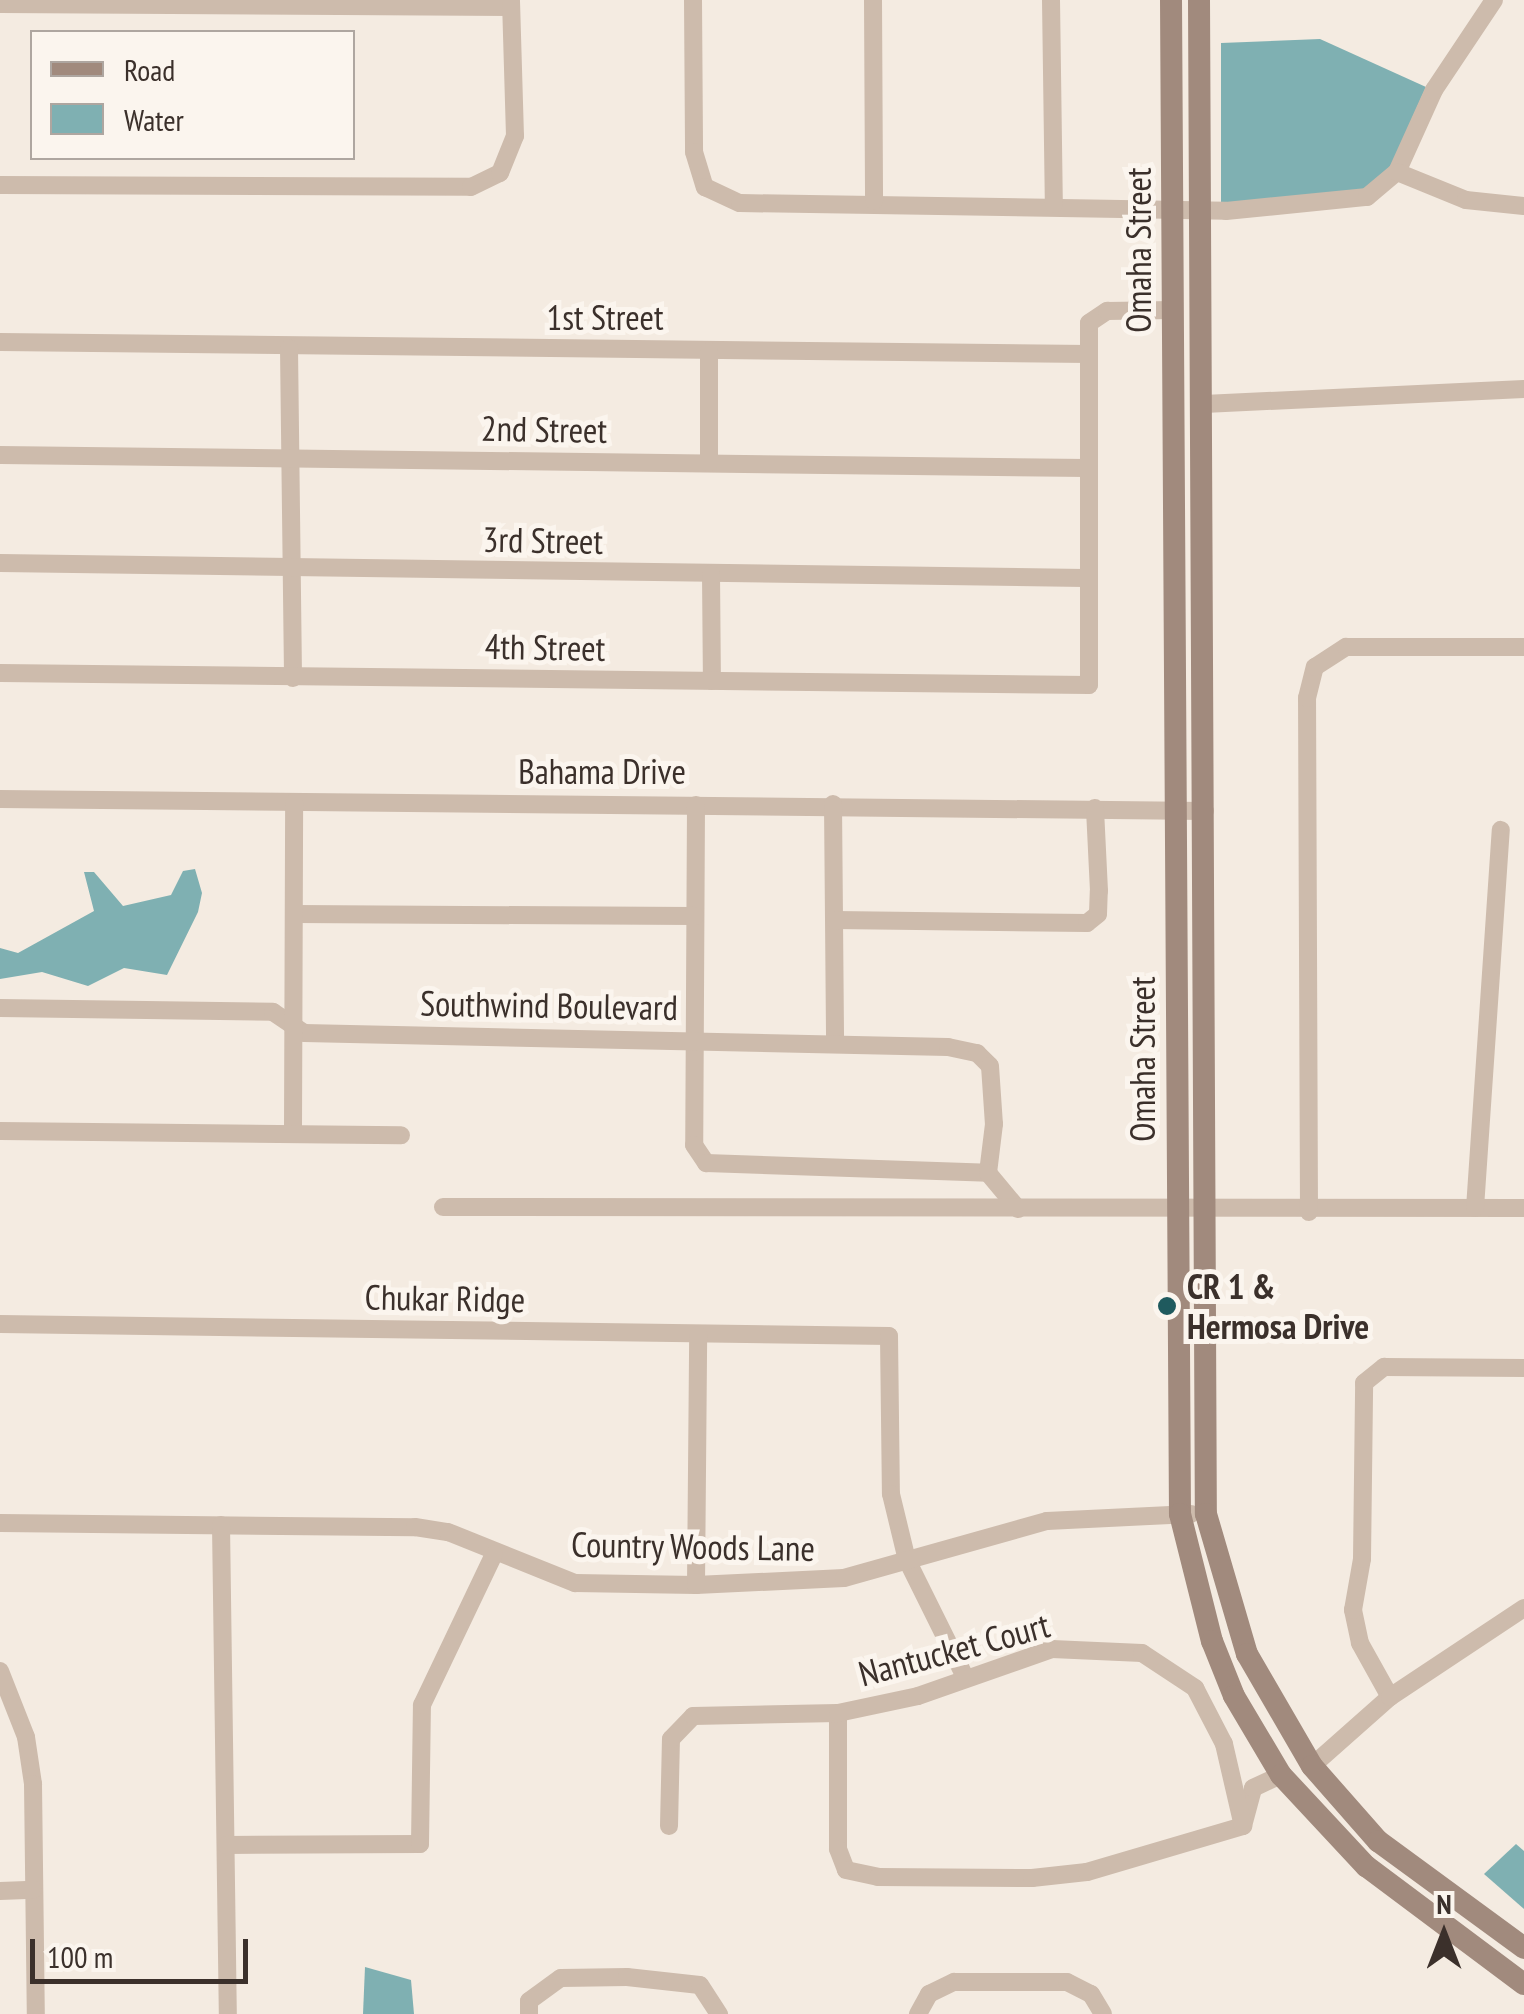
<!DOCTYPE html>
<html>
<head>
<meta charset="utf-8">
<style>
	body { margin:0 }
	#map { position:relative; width:1524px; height:2014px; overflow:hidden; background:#f4ebe1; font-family:"PT Sans Narrow",sans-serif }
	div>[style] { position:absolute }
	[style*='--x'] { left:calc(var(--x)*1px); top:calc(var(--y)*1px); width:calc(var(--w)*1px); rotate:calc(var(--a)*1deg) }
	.water>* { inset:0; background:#7fb0b2 }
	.street>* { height:18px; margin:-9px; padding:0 9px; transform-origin:9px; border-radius:9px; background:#cdbbac }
	.secondary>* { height:22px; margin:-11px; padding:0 11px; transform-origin:11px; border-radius:11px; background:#a18a7d }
	.dots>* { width:28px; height:28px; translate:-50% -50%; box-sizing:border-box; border:5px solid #fbf5ee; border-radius:50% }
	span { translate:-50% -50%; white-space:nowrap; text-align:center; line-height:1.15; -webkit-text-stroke:10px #fbf5ee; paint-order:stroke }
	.street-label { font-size:35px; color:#3b302b }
	.poi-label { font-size:35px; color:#3b302b; font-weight:700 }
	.left { translate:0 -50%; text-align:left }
	.legend { position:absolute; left:30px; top:30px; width:325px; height:130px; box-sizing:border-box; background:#fbf5ee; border:2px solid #aea6a0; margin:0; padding:12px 18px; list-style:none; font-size:30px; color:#3b302b }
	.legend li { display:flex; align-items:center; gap:20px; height:50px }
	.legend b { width:50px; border:2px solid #aea6a0 }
	.north { position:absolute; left:1394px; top:1884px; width:100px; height:100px; -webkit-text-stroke:8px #fbf5ee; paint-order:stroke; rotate:0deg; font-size:28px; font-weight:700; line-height:40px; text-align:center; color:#3b302b }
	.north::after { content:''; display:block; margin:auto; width:35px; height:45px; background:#3b302b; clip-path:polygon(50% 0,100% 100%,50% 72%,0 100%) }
	.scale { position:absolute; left:30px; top:1939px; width:218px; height:45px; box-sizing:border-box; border:5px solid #3b302b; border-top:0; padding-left:12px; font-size:30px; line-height:35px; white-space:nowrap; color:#3b302b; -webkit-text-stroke:8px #fbf5ee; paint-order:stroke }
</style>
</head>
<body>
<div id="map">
	<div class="water">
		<i style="clip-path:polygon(1320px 39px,1426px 87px,1391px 166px,1364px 189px,1337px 196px,1221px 203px,1221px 43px)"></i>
		<i style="clip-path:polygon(195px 869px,202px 893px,198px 912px,167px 975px,124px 968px,88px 986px,42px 972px,0 979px,0 948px,18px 953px,94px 911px,84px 872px,94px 872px,123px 906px,171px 895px,183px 871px)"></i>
		<i style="clip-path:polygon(1516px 1844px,1524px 1851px,1524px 1909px,1484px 1874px)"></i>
		<i style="clip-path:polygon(365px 1967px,411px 1980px,414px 2014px,363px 2014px)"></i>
	</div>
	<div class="street">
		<i style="--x:693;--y:0;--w:152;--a:89.6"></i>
		<i style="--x:694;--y:152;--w:37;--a:73"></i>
		<i style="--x:705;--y:187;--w:38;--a:25"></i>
		<i style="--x:740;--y:203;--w:486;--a:0.9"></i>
		<i style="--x:1226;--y:211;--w:142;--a:-5.7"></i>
		<i style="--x:1367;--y:197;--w:39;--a:-40"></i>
		<i style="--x:1397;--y:172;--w:90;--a:-65.7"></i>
		<i style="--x:1434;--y:90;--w:108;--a:-56.3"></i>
		<i style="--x:873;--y:0;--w:201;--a:89.7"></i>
		<i style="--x:1051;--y:0;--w:204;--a:89.2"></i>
		<i style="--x:0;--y:4;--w:511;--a:0.34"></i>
		<i style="--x:1397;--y:172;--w:74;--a:22.1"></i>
		<i style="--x:1466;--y:200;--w:58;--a:5.9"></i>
		<i style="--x:0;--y:185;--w:471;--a:0.2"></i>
		<i style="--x:471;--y:187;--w:32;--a:-26"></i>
		<i style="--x:500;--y:173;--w:40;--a:-68"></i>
		<i style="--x:515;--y:136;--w:136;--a:-91.7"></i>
		<i style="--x:0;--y:342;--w:1089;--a:0.63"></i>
		<i style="--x:289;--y:348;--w:330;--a:89.3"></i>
		<i style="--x:1204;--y:404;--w:320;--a:-2.7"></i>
		<i style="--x:0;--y:455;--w:1087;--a:0.69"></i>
		<i style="--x:709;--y:463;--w:112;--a:-90"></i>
		<i style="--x:0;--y:563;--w:1085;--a:0.79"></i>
		<i style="--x:711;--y:574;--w:107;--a:89.5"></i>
		<i style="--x:0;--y:673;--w:1089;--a:0.63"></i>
		<i style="--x:1089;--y:685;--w:362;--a:-90"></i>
		<i style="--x:1089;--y:323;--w:22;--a:-34"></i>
		<i style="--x:1107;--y:311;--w:66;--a:-0.9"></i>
		<i style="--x:0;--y:799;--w:1205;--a:0.57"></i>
		<i style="--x:833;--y:804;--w:240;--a:89.5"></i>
		<i style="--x:696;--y:805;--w:340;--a:90.3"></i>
		<i style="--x:694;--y:1145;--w:22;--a:56"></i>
		<i style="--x:706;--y:1163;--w:282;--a:2"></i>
		<i style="--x:295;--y:914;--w:400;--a:0.3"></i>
		<i style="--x:835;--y:920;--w:252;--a:0.7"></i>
		<i style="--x:1087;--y:923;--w:14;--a:-39"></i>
		<i style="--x:1098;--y:914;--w:23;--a:-88"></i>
		<i style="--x:1099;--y:891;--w:83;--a:-92.8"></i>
		<i style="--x:0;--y:1008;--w:273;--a:0.8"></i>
		<i style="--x:273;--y:1012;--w:37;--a:34"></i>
		<i style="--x:304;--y:1033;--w:644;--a:1.25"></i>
		<i style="--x:948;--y:1047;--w:30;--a:12"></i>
		<i style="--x:977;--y:1053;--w:18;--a:45"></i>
		<i style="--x:990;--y:1066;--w:58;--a:86.1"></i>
		<i style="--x:994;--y:1124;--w:49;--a:97"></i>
		<i style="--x:293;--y:1130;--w:328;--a:-89.8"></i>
		<i style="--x:0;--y:1131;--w:401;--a:0.6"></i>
		<i style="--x:988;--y:1173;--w:47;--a:50.2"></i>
		<i style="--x:443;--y:1207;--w:1081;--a:0.05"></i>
		<i style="--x:1475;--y:1208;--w:379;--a:-86.1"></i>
		<i style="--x:1309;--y:1212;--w:514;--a:-90.22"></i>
		<i style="--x:1307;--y:698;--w:32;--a:-76"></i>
		<i style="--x:1315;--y:667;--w:37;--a:-33"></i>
		<i style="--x:1346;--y:647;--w:178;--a:0"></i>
		<i style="--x:0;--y:1324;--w:889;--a:0.77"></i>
		<i style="--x:889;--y:1336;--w:158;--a:89.3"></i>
		<i style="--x:891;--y:1494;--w:68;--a:76.4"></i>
		<i style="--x:907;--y:1560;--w:128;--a:63.6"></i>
		<i style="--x:0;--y:1523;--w:415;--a:0.6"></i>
		<i style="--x:415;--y:1527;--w:33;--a:9"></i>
		<i style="--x:448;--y:1532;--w:137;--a:21.9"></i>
		<i style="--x:575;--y:1583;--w:121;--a:0.9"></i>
		<i style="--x:696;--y:1585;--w:148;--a:-2.7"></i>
		<i style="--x:844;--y:1578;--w:211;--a:-15.7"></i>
		<i style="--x:1047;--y:1521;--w:144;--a:-2.8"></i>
		<i style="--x:221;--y:1525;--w:489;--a:89.2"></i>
		<i style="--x:696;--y:1585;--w:250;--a:-89.5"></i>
		<i style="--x:0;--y:1671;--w:71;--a:68.5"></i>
		<i style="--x:26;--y:1737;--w:48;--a:81.5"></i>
		<i style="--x:33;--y:1784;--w:230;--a:89.3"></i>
		<i style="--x:1390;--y:1697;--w:62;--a:-119.1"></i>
		<i style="--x:1360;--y:1643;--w:34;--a:-102"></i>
		<i style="--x:1353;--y:1610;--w:52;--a:-80"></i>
		<i style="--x:1362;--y:1559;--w:176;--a:-89.3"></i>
		<i style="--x:1364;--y:1383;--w:26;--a:-39"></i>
		<i style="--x:1384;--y:1367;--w:140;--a:0.4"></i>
		<i style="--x:838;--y:1713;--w:136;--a:90"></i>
		<i style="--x:838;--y:1849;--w:22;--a:69"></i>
		<i style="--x:846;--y:1870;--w:33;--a:12"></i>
		<i style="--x:878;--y:1877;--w:154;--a:0.4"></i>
		<i style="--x:1032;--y:1878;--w:55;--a:-6.2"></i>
		<i style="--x:1087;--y:1872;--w:163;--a:-16.4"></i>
		<i style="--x:1243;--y:1826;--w:39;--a:-75"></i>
		<i style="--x:1253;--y:1788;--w:31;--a:-25"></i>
		<i style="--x:1312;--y:1766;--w:104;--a:-41.5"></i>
		<i style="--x:1390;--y:1697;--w:161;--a:-33.6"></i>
		<i style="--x:669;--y:1826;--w:87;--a:-88.7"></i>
		<i style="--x:671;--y:1739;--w:32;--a:-46"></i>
		<i style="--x:693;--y:1716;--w:145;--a:-1.2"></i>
		<i style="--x:838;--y:1713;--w:82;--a:-12"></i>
		<i style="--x:918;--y:1696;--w:142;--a:-19.3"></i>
		<i style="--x:1052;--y:1649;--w:90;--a:2.5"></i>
		<i style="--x:1142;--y:1653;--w:64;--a:33.4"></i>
		<i style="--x:1195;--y:1688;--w:63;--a:62.6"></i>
		<i style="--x:1224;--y:1744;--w:84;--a:77"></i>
		<i style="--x:226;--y:1845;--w:194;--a:-0.3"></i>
		<i style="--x:420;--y:1844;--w:139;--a:-89.2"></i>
		<i style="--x:422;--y:1705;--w:167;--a:-64.5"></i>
		<i style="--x:0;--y:1891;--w:33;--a:-2"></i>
		<i style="--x:529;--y:2014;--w:13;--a:-90"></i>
		<i style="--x:529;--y:2001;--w:39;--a:-36"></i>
		<i style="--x:561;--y:1978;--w:66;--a:-0.9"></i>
		<i style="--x:627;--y:1977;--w:73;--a:6.3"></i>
		<i style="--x:700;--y:1985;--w:35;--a:57"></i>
		<i style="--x:918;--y:2014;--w:23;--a:-61"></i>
		<i style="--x:929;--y:1994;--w:28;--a:-26"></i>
		<i style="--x:954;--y:1982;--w:113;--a:0"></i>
		<i style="--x:1067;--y:1982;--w:27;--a:27"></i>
		<i style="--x:1091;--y:1994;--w:23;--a:59"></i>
	</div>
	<div class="secondary">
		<i style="--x:1171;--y:0;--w:1514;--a:89.66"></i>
		<i style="--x:1180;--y:1514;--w:131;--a:75.9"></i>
		<i style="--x:1212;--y:1641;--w:59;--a:68.2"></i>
		<i style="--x:1234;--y:1696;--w:92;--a:59.3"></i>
		<i style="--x:1281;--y:1775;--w:125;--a:47"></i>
		<i style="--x:1366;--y:1866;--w:197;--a:36.8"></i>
		<i style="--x:1199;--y:0;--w:1514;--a:89.74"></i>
		<i style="--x:1206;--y:1514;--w:146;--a:73.7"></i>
		<i style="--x:1247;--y:1654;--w:129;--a:59.9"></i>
		<i style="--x:1312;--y:1766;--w:100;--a:48.7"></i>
		<i style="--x:1378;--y:1841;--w:181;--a:36.2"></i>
	</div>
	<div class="dots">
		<i style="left:1167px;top:1306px;background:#1f5a5e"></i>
	</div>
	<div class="street-label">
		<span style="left:1138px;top:250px;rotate:-90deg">Omaha Street</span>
		<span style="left:605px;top:317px">1st Street</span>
		<span style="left:544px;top:429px;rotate:1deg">2nd Street</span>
		<span style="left:543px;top:540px;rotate:1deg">3rd Street</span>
		<span style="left:545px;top:647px;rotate:1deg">4th Street</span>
		<span style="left:602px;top:771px">Bahama Drive</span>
		<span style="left:549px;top:1005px;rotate:1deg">Southwind Boulevard</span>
		<span style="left:1142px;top:1059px;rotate:-90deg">Omaha Street</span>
		<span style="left:445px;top:1298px;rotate:1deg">Chukar Ridge</span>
		<span style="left:693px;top:1546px;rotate:1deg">Country Woods Lane</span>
		<span style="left:954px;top:1649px;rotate:-15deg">Nantucket Court</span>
	</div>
	<div class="poi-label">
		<span class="left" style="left:1187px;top:1306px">CR 1 &amp;<br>Hermosa Drive</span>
	</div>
	<ul class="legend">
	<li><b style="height:12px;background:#a18a7d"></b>Road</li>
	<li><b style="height:28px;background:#7fb0b2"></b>Water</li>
	</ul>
	<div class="north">N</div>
	<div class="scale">100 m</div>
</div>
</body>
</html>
